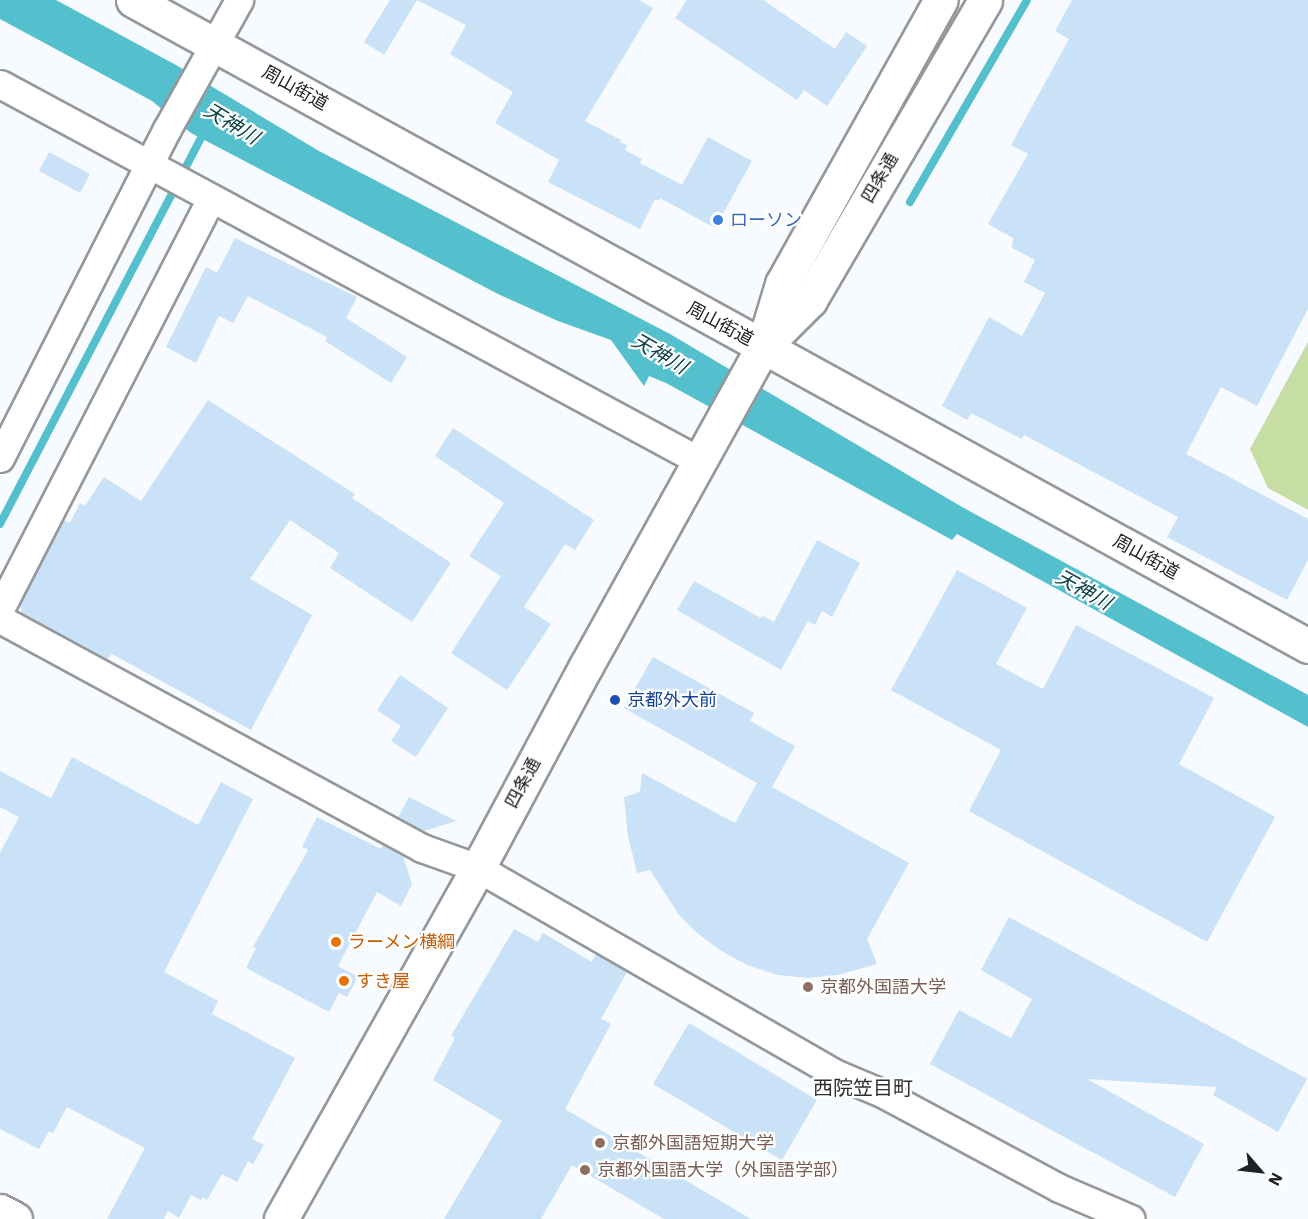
<!DOCTYPE html>
<html>
<head>
<meta charset="utf-8">
<style>
	body { margin:0 }
	#map { position:relative; width:1308px; height:1219px; overflow:hidden; background:#f7fafe; font-family:"IBM Plex Sans","Noto Sans JP",sans-serif }
	div>[style] { position:absolute }
	[style*='--x'] { left:calc(var(--x)*1px); top:calc(var(--y)*1px); width:calc(var(--w)*1px); rotate:calc(var(--a)*1deg) }
	.green>* { inset:0; background:#c6dda4 }
	.water>* { inset:0; background:#55c0cd }
	.stream>* { height:8px; margin:-4px; padding:0 4px; transform-origin:4px; border-radius:4px; background:#55c0cd }
	.building>* { inset:0; background:#c9e2f7 }
	.roads { filter:drop-shadow(2px 0 #95989b) drop-shadow(-2px 0 #95989b) drop-shadow(0 2px #95989b) drop-shadow(0 -2px #95989b) }
	.minor>* { height:27px; margin:-13.5px; padding:0 13.5px; transform-origin:13.5px; border-radius:13.5px; background:#fff }
	.tertiary>* { height:33px; margin:-16.5px; padding:0 16.5px; transform-origin:16.5px; border-radius:16.5px; background:#fff }
	.primary>* { height:33px; margin:-16.5px; padding:0 16.5px; transform-origin:16.5px; border-radius:16.5px; background:#fff }
	.trunk>* { height:33px; margin:-16.5px; padding:0 16.5px; transform-origin:16.5px; border-radius:16.5px; background:#fff }
	.dots>* { width:16px; height:16px; translate:-50% -50%; box-sizing:border-box; border:3px solid #fff; border-radius:50% }
	span { translate:-50% -50%; white-space:nowrap; text-align:center; line-height:1.15; -webkit-text-stroke:4.5px #fff; paint-order:stroke }
	.street-label { font-size:18px; color:#202122 }
	.shop-label { font-size:18px; color:#366cbe }
	.left { translate:0 -50%; text-align:left }
	.transit-label { font-size:18px; color:#164399 }
	.food-label { font-size:18px; color:#c56008 }
	.education-label { font-size:18px; color:#785e54 }
	.water-label { font-size:20px; color:#124349; font-style:italic }
	.neighbourhood-label { font-size:20px; color:#2d3032 }
	.north { position:absolute; left:1230px; top:1141px; width:60px; height:60px; -webkit-text-stroke:4px #fff; paint-order:stroke; rotate:118deg; font-size:16px; font-weight:700; line-height:24px; text-align:center; color:#202122 }
	.north::after { content:''; display:block; margin:auto; width:21px; height:27px; background:#202122; clip-path:polygon(50% 0,100% 100%,50% 72%,0 100%) }
</style>
</head>
<body>
<div id="map">
	<div class="green">
		<i style="clip-path:polygon(1308px 342px,1308px 510px,1268px 488px,1250px 449px)"></i>
	</div>
	<div class="water">
		<i style="clip-path:polygon(0 0,56px 0,176px 65px,319px 151px,670px 334px,962px 507px,1308px 695px,1308px 727px,957px 534px,952px 540px,666px 383px,649px 376px,644px 386px,611px 340px,558px 321px,498px 294px,191px 133px,152px 101px,0 19px)"></i>
	</div>
	<div class="stream">
		<i style="--x:910;--y:202;--w:233;--a:-59.9"></i>
		<i style="--x:0;--y:524;--w:446;--a:-62.5"></i>
	</div>
	<div class="building">
		<i style="clip-path:polygon(390px 0,639px 0,653px 8px,585px 121px,621px 140px,620px 142px,627px 145px,625px 150px,642px 159px,640px 163px,682px 185px,708px 137px,752px 161px,715px 228px,660px 198px,659px 201px,655px 199px,640px 229px,548px 182px,559px 160px,495px 123px,513px 92px,450px 54px,466px 25px,417px 0,384px 55px,364px 42px)"></i>
		<i style="clip-path:polygon(687px 0,763px 0,835px 49px,846px 32px,867px 46px,827px 106px,804px 90px,797px 100px,675px 18px)"></i>
		<i style="clip-path:polygon(1072px 0,1308px 0,1308px 309px,1257px 406px,1221px 387px,1186px 454px,1308px 519px,1308px 560px,1287px 600px,1167px 537px,1178px 517px,1024px 435px,1022px 439px,971px 413px,967px 420px,942px 406px,989px 317px,1022px 336px,1045px 293px,1024px 282px,1035px 260px,1012px 248px,1013px 238px,988px 224px,1028px 154px,1011px 145px,1069px 39px,1055px 31px)"></i>
		<i style="clip-path:polygon(49px 152px,90px 174px,80px 193px,39px 171px)"></i>
		<i style="clip-path:polygon(235px 238px,357px 297px,346px 318px,407px 357px,391px 383px,325px 341px,327px 337px,248px 296px,233px 323px,219px 316px,196px 363px,166px 347px,206px 267px,217px 273px)"></i>
		<i style="clip-path:polygon(208px 400px,355px 494px,352px 498px,451px 563px,412px 622px,330px 568px,339px 553px,290px 520px,250px 579px,312px 615px,251px 730px,112px 654px,107px 659px,22px 613px,20px 605px,64px 520px,70px 523px,80px 503px,85px 506px,104px 477px,141px 501px)"></i>
		<i style="clip-path:polygon(453px 428px,594px 520px,575px 550px,565px 544px,524px 607px,551px 624px,507px 690px,451px 653px,501px 576px,469px 556px,504px 503px,435px 456px)"></i>
		<i style="clip-path:polygon(817px 540px,860px 563px,832px 617px,822px 611px,815px 625px,808px 621px,781px 670px,677px 610px,694px 581px,761px 618px,763px 616px,774px 622px)"></i>
		<i style="clip-path:polygon(957px 570px,1027px 608px,996px 664px,1043px 689px,1076px 625px,1214px 698px,1179px 764px,1275px 817px,1207px 942px,969px 811px,1001px 750px,891px 690px)"></i>
		<i style="clip-path:polygon(653px 657px,754px 713px,750px 721px,795px 746px,772px 787px,909px 863px,867px 939px,877px 964px,838px 975px,808px 978px,778px 975px,747px 965px,720px 950px,697px 933px,679px 915px,650px 870px,637px 873px,628px 836px,624px 797px,640px 792px,642px 773px,735px 823px,757px 783px,624px 708px)"></i>
		<i style="clip-path:polygon(400px 675px,448px 708px,416px 757px,391px 741px,401px 726px,377px 710px)"></i>
		<i style="clip-path:polygon(72px 757px,198px 825px,221px 782px,253px 799px,164px 972px,218px 1001px,212px 1014px,295px 1058px,252px 1139px,264px 1145px,253px 1164px,248px 1161px,237px 1182px,222px 1174px,207px 1200px,203px 1197px,201px 1200px,191px 1195px,179px 1218px,168px 1211px,164px 1219px,107px 1219px,145px 1148px,67px 1107px,53px 1133px,49px 1131px,39px 1149px,0 1129px,0 853px,19px 817px,0 807px,0 771px,51px 798px)"></i>
		<i style="clip-path:polygon(409px 797px,456px 821px,424px 831px,398px 817px)"></i>
		<i style="clip-path:polygon(317px 817px,381px 849px,383px 845px,403px 856px,412px 884px,401px 906px,377px 892px,338px 966px,358px 977px,347px 997px,339px 993px,329px 1012px,246px 968px,256px 948px,253px 947px,308px 850px,302px 847px)"></i>
		<i style="clip-path:polygon(1009px 917px,1307px 1079px,1278px 1132px,1213px 1095px,1217px 1087px,1087px 1079px,1204px 1144px,1175px 1197px,930px 1064px,959px 1010px,1011px 1038px,1032px 999px,981px 970px)"></i>
		<i style="clip-path:polygon(514px 929px,538px 942px,543px 933px,592px 962px,596px 954px,627px 972px,601px 1019px,611px 1024px,565px 1109px,751px 1219px,664px 1219px,572px 1165px,541px 1219px,444px 1219px,502px 1121px,433px 1080px,455px 1038px,451px 1036px)"></i>
		<i style="clip-path:polygon(689px 1023px,817px 1100px,782px 1160px,653px 1084px)"></i>
	</div>
	<div class="roads">
		<div class="minor">
			<i style="--x:0;--y:84;--w:795;--a:28.31"></i>
			<i style="--x:0;--y:458;--w:369;--a:-63.1"></i>
			<i style="--x:167;--y:129;--w:148;--a:-60.8"></i>
			<i style="--x:0;--y:609;--w:462;--a:-62.8"></i>
			<i style="--x:0;--y:619;--w:480;--a:28.5"></i>
			<i style="--x:422;--y:848;--w:59;--a:19.7"></i>
			<i style="--x:478;--y:868;--w:411;--a:29.9"></i>
			<i style="--x:834;--y:1073;--w:54;--a:22.8"></i>
			<i style="--x:884;--y:1094;--w:199;--a:28.2"></i>
			<i style="--x:1059;--y:1188;--w:78;--a:23.3"></i>
		</div>
		<div class="tertiary">
			<i style="--x:0;--y:1211;--w:17;--a:28"></i>
		</div>
		<div class="primary">
			<i style="--x:766;--y:344;--w:62;--a:-45"></i>
			<i style="--x:810;--y:300;--w:347;--a:-59.7"></i>
			<i style="--x:281;--y:1219;--w:403;--a:-60.7"></i>
			<i style="--x:478;--y:868;--w:229;--a:-61.9"></i>
			<i style="--x:586;--y:666;--w:365;--a:-61"></i>
			<i style="--x:763;--y:347;--w:66;--a:-73.2"></i>
			<i style="--x:782;--y:284;--w:325;--a:-60.8"></i>
		</div>
		<div class="trunk">
			<i style="--x:133;--y:0;--w:1341;--a:28.8"></i>
		</div>
	</div>
	<div class="dots">
		<i style="left:718px;top:220px;background:#3f7fe0"></i>
		<i style="left:615px;top:700px;background:#1a4fb4"></i>
		<i style="left:336px;top:942px;background:#e8710a"></i>
		<i style="left:344px;top:981px;background:#e8710a"></i>
		<i style="left:808px;top:987px;background:#8d6e63"></i>
		<i style="left:600px;top:1143px;background:#8d6e63"></i>
		<i style="left:585px;top:1170px;background:#8d6e63"></i>
	</div>
	<div class="street-label">
		<span style="left:295px;top:88px;rotate:29deg">周山街道</span>
		<span style="left:880px;top:178px;rotate:-60deg">四条通</span>
		<span style="left:720px;top:324px;rotate:28deg">周山街道</span>
		<span style="left:1146px;top:557px;rotate:29deg">周山街道</span>
		<span style="left:523px;top:783px;rotate:-62deg">四条通</span>
	</div>
	<div class="shop-label">
		<span class="left" style="left:730px;top:220px">ローソン</span>
	</div>
	<div class="transit-label">
		<span class="left" style="left:627px;top:700px">京都外大前</span>
	</div>
	<div class="food-label">
		<span class="left" style="left:348px;top:942px">ラーメン横綱</span>
		<span class="left" style="left:356px;top:981px">すき屋</span>
	</div>
	<div class="education-label">
		<span class="left" style="left:820px;top:987px">京都外国語大学</span>
		<span class="left" style="left:612px;top:1143px">京都外国語短期大学</span>
		<span class="left" style="left:597px;top:1170px">京都外国語大学（外国語学部）</span>
	</div>
	<div class="water-label">
		<span style="left:232px;top:123px;rotate:31deg">天神川</span>
		<span style="left:660px;top:353px;rotate:30deg">天神川</span>
		<span style="left:1084px;top:589px;rotate:29deg">天神川</span>
	</div>
	<div class="neighbourhood-label">
		<span style="left:863px;top:1087px">西院笠目町</span>
	</div>
	<div class="north">N</div>
</div>
</body>
</html>
